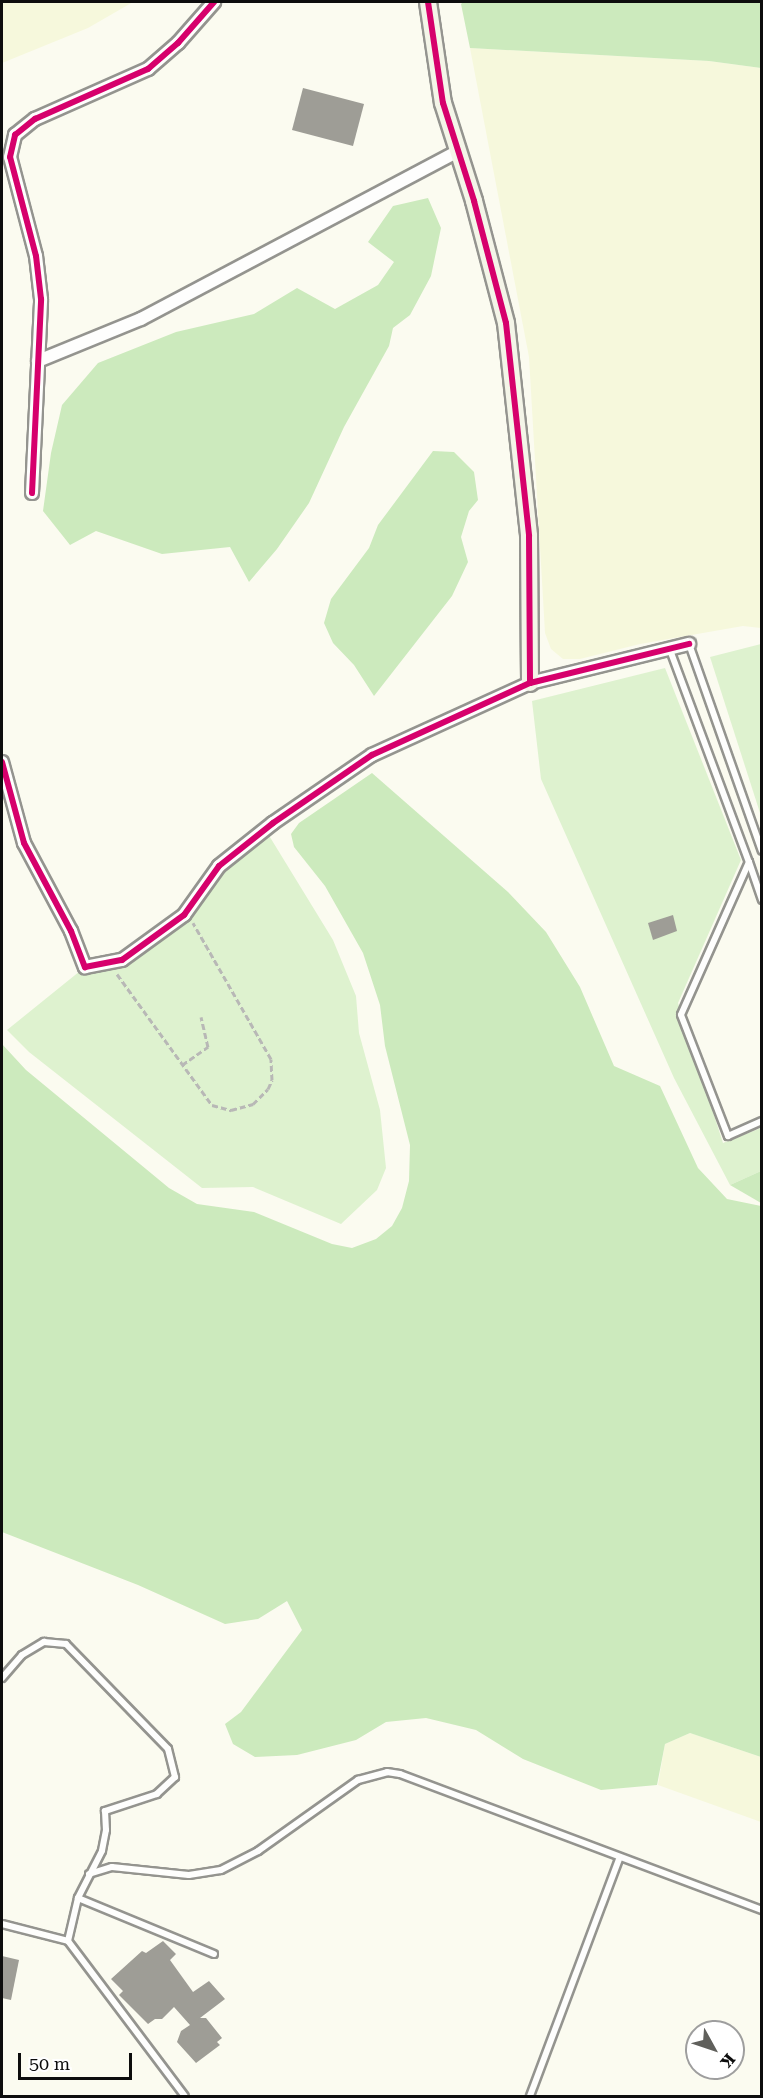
<!DOCTYPE html>
<html>
<head>
<meta charset="utf-8">
<style>
	body { margin:0 }
	#map { position:relative; width:763px; height:2098px; overflow:hidden; background:#fbfbf0; font-family:"Roboto Serif",serif }
	div>[style] { position:absolute }
	[style*='--x'] { left:calc(var(--x)*1px); top:calc(var(--y)*1px); width:calc(var(--w)*1px); rotate:calc(var(--a)*1deg) }
	.farmland>* { inset:0; background:#f6f8dc }
	.green>* { inset:0; background:#def2cf }
	.forest>* { inset:0; background:#cceabd }
	.building>* { inset:0; background:#9e9d96 }
	.path>* { height:3px; margin-top:-1.5px; transform-origin:0; background:repeating-linear-gradient(90deg,#b8b8b6 0 6px,transparent 0 9px) }
	.roads { filter:drop-shadow(2px 0 #94948f) drop-shadow(-2px 0 #94948f) drop-shadow(0 2px #94948f) drop-shadow(0 -2px #94948f) }
	.lane>* { height:6px; margin:-3px; padding:0 3px; transform-origin:3px; border-radius:3px; background:#fefefd }
	.street>* { height:12px; margin:-6px; padding:0 6px; transform-origin:6px; border-radius:6px; background:#fefefd }
	.secondary>* { height:16px; margin:-8px; padding:0 8px; transform-origin:8px; border-radius:8px; background:#f4f5e8 }
	.cycleway>* { height:6px; margin:-3px; padding:0 3px; transform-origin:3px; border-radius:3px; background:#d6006c }
	span { translate:-50% -50%; white-space:nowrap; text-align:center; line-height:1.15; -webkit-text-stroke:6px #fff; paint-order:stroke }
	.frame { position:absolute; inset:0; border:3px solid #0d0d0d; pointer-events:none }
	.north { position:absolute; left:685px; top:2020px; width:60px; height:60px; box-sizing:border-box; background:#fff; border:2px solid #9e9e9e; border-radius:50%; rotate:130deg; font-size:16px; font-weight:700; line-height:24px; text-align:center; color:#0d0d0d }
	.north::after { content:''; display:block; margin:auto; width:21px; height:27px; background:#60605c; clip-path:polygon(50% 0,100% 100%,50% 72%,0 100%) }
	.scale { position:absolute; left:18px; top:2053px; width:114px; height:27px; box-sizing:border-box; border:3px solid #0d0d0d; border-top:0; padding-left:8px; font-size:18px; line-height:21px; white-space:nowrap; color:#0d0d0d; -webkit-text-stroke:4px #fff; paint-order:stroke }
</style>
</head>
<body>
<div id="map">
	<div class="farmland">
		<i style="clip-path:polygon(2px 2px,133px 2px,88px 28px,2px 63px)"></i>
		<i style="clip-path:polygon(470px 48px,709px 61px,761px 68px,761px 628px,743px 626px,640px 644px,580px 659px,563px 659px,551px 649px,545px 633px,529px 357px)"></i>
		<i style="clip-path:polygon(690px 1733px,761px 1757px,761px 1822px,658px 1785px,665px 1744px)"></i>
	</div>
	<div class="green">
		<i style="clip-path:polygon(761px 644px,762px 644px,761px 816px,710px 657px)"></i>
		<i style="clip-path:polygon(665px 668px,741px 860px,678px 1003px,723px 1143px,761px 1128px,761px 1171px,730px 1185px,674px 1078px,541px 779px,532px 701px)"></i>
		<i style="clip-path:polygon(265px 829px,333px 940px,356px 996px,359px 1033px,380px 1110px,386px 1168px,377px 1190px,341px 1224px,253px 1187px,202px 1188px,29px 1052px,7px 1030px,85px 967px,122px 960px,184px 915px,219px 866px)"></i>
	</div>
	<div class="forest">
		<i style="clip-path:polygon(463px 2px,761px 2px,761px 68px,709px 61px,470px 48px,461px 4px)"></i>
		<i style="clip-path:polygon(428px 198px,441px 228px,431px 276px,410px 315px,393px 328px,389px 346px,344px 427px,309px 503px,277px 549px,249px 582px,230px 547px,162px 554px,96px 531px,70px 545px,43px 511px,51px 453px,62px 405px,98px 363px,176px 332px,254px 314px,297px 288px,335px 309px,378px 285px,394px 262px,368px 242px,393px 206px)"></i>
		<i style="clip-path:polygon(433px 451px,454px 452px,474px 472px,478px 500px,469px 511px,461px 537px,468px 562px,452px 596px,374px 696px,354px 665px,333px 643px,324px 623px,331px 599px,369px 548px,378px 525px)"></i>
		<i style="clip-path:polygon(372px 773px,508px 892px,546px 932px,580px 987px,614px 1066px,660px 1086px,698px 1168px,727px 1199px,761px 1206px,761px 1757px,690px 1733px,665px 1744px,657px 1785px,601px 1790px,523px 1759px,476px 1730px,426px 1718px,386px 1722px,356px 1740px,297px 1755px,255px 1757px,233px 1744px,225px 1724px,241px 1712px,302px 1630px,287px 1601px,258px 1619px,225px 1624px,138px 1585px,2px 1532px,2px 1044px,26px 1070px,169px 1188px,197px 1204px,254px 1212px,332px 1244px,352px 1248px,376px 1239px,392px 1226px,402px 1208px,409px 1181px,410px 1145px,385px 1046px,380px 1005px,363px 953px,325px 886px,294px 847px,291px 834px,299px 823px)"></i>
		<i style="clip-path:polygon(761px 1171px,761px 1203px,730px 1185px)"></i>
	</div>
	<div class="building">
		<i style="clip-path:polygon(303px 88px,364px 104px,353px 146px,292px 130px)"></i>
		<i style="clip-path:polygon(673px 915px,677px 931px,653px 940px,648px 923px)"></i>
		<i style="clip-path:polygon(163px 1941px,176px 1954px,170px 1960px,193px 1992px,209px 1981px,225px 1999px,200px 2018px,206px 2018px,222px 2038px,217px 2042px,220px 2045px,196px 2063px,177px 2042px,181px 2031px,190px 2025px,174px 2007px,162px 2019px,155px 2019px,148px 2024px,119px 1995px,123px 1991px,111px 1979px,142px 1951px,146px 1953px)"></i>
		<i style="clip-path:polygon(2px 1956px,19px 1960px,11px 2000px,2px 1998px)"></i>
	</div>
	<div class="path">
		<i style="--x:117;--y:974;--w:162;--a:54.1"></i>
		<i style="--x:212;--y:1105;--w:20;--a:15"></i>
		<i style="--x:231;--y:1110;--w:23;--a:-15"></i>
		<i style="--x:253;--y:1104;--w:21;--a:-45"></i>
		<i style="--x:268;--y:1089;--w:10;--a:-66"></i>
		<i style="--x:272;--y:1080;--w:21;--a:-93"></i>
		<i style="--x:271;--y:1059;--w:157;--a:-119.8"></i>
		<i style="--x:182;--y:1065;--w:32;--a:-35"></i>
		<i style="--x:208;--y:1047;--w:31;--a:-103"></i>
	</div>
	<div class="roads">
		<div class="lane">
			<i style="--x:689;--y:644;--w:219;--a:70.6"></i>
			<i style="--x:670;--y:650;--w:226;--a:69.6"></i>
			<i style="--x:749;--y:862;--w:167;--a:114"></i>
			<i style="--x:681;--y:1015;--w:130;--a:68.8"></i>
			<i style="--x:728;--y:1136;--w:37;--a:-24"></i>
			<i style="--x:749;--y:862;--w:40;--a:71.1"></i>
			<i style="--x:2;--y:1678;--w:30;--a:-49"></i>
			<i style="--x:22;--y:1655;--w:26;--a:-31"></i>
			<i style="--x:44;--y:1642;--w:22;--a:5"></i>
			<i style="--x:66;--y:1644;--w:146;--a:45.8"></i>
			<i style="--x:168;--y:1749;--w:29;--a:76"></i>
			<i style="--x:175;--y:1777;--w:25;--a:137"></i>
			<i style="--x:157;--y:1794;--w:55;--a:161.9"></i>
			<i style="--x:105;--y:1811;--w:19;--a:87"></i>
			<i style="--x:106;--y:1830;--w:21;--a:101"></i>
			<i style="--x:102;--y:1851;--w:53;--a:117.1"></i>
			<i style="--x:89;--y:1874;--w:24;--a:-17"></i>
			<i style="--x:112;--y:1867;--w:77;--a:5.9"></i>
			<i style="--x:189;--y:1875;--w:32;--a:-9"></i>
			<i style="--x:221;--y:1870;--w:42;--a:-27.2"></i>
			<i style="--x:258;--y:1851;--w:123;--a:-35.4"></i>
			<i style="--x:358;--y:1780;--w:30;--a:-15"></i>
			<i style="--x:387;--y:1772;--w:13;--a:9"></i>
			<i style="--x:400;--y:1774;--w:387;--a:20.6"></i>
			<i style="--x:2;--y:1924;--w:68;--a:14.4"></i>
			<i style="--x:68;--y:1941;--w:194;--a:53"></i>
			<i style="--x:68;--y:1941;--w:44;--a:-76.9"></i>
			<i style="--x:78;--y:1898;--w:147;--a:22.4"></i>
			<i style="--x:530;--y:2096;--w:255;--a:-69.4"></i>
		</div>
		<div class="street">
			<i style="--x:38;--y:361;--w:111;--a:-22.2"></i>
			<i style="--x:141;--y:319;--w:359;--a:-27.9"></i>
			<i style="--x:32;--y:493;--w:194;--a:-87.3"></i>
			<i style="--x:41;--y:299;--w:43;--a:-96.6"></i>
			<i style="--x:36;--y:256;--w:102;--a:-104.7"></i>
			<i style="--x:10;--y:157;--w:23;--a:-77"></i>
			<i style="--x:15;--y:135;--w:26;--a:-39"></i>
			<i style="--x:35;--y:119;--w:124;--a:-23.9"></i>
			<i style="--x:148;--y:69;--w:40;--a:-41"></i>
			<i style="--x:178;--y:43;--w:55;--a:-48.7"></i>
			<i style="--x:2;--y:762;--w:84;--a:74.8"></i>
			<i style="--x:24;--y:843;--w:100;--a:61.9"></i>
			<i style="--x:71;--y:931;--w:39;--a:69"></i>
			<i style="--x:85;--y:967;--w:38;--a:-11"></i>
			<i style="--x:122;--y:960;--w:77;--a:-36"></i>
			<i style="--x:184;--y:915;--w:60;--a:-54.5"></i>
			<i style="--x:219;--y:866;--w:69;--a:-38.5"></i>
			<i style="--x:273;--y:823;--w:120;--a:-34.5"></i>
			<i style="--x:372;--y:755;--w:174;--a:-24.5"></i>
			<i style="--x:530;--y:683;--w:164;--a:-13.8"></i>
		</div>
		<div class="secondary">
			<i style="--x:428;--y:2;--w:102;--a:81.6"></i>
			<i style="--x:443;--y:103;--w:103;--a:72.4"></i>
			<i style="--x:474;--y:201;--w:126;--a:75.3"></i>
			<i style="--x:506;--y:323;--w:214;--a:83.8"></i>
			<i style="--x:529;--y:536;--w:147;--a:89.6"></i>
		</div>
	</div>
	<div class="cycleway">
		<i style="--x:428;--y:2;--w:102;--a:81.6"></i>
		<i style="--x:443;--y:103;--w:103;--a:72.4"></i>
		<i style="--x:474;--y:201;--w:126;--a:75.3"></i>
		<i style="--x:506;--y:323;--w:214;--a:83.8"></i>
		<i style="--x:529;--y:536;--w:147;--a:89.6"></i>
		<i style="--x:32;--y:493;--w:194;--a:-87.3"></i>
		<i style="--x:41;--y:299;--w:43;--a:-96.6"></i>
		<i style="--x:36;--y:256;--w:102;--a:-104.7"></i>
		<i style="--x:10;--y:157;--w:23;--a:-77"></i>
		<i style="--x:15;--y:135;--w:26;--a:-39"></i>
		<i style="--x:35;--y:119;--w:124;--a:-23.9"></i>
		<i style="--x:148;--y:69;--w:40;--a:-41"></i>
		<i style="--x:178;--y:43;--w:55;--a:-48.7"></i>
		<i style="--x:2;--y:762;--w:84;--a:74.8"></i>
		<i style="--x:24;--y:843;--w:100;--a:61.9"></i>
		<i style="--x:71;--y:931;--w:39;--a:69"></i>
		<i style="--x:85;--y:967;--w:38;--a:-11"></i>
		<i style="--x:122;--y:960;--w:77;--a:-36"></i>
		<i style="--x:184;--y:915;--w:60;--a:-54.5"></i>
		<i style="--x:219;--y:866;--w:69;--a:-38.5"></i>
		<i style="--x:273;--y:823;--w:120;--a:-34.5"></i>
		<i style="--x:372;--y:755;--w:174;--a:-24.5"></i>
		<i style="--x:530;--y:683;--w:164;--a:-13.8"></i>
	</div>
	<div class="frame"></div>
	<div class="north">K</div>
	<div class="scale">50 m</div>
</div>
</body>
</html>
